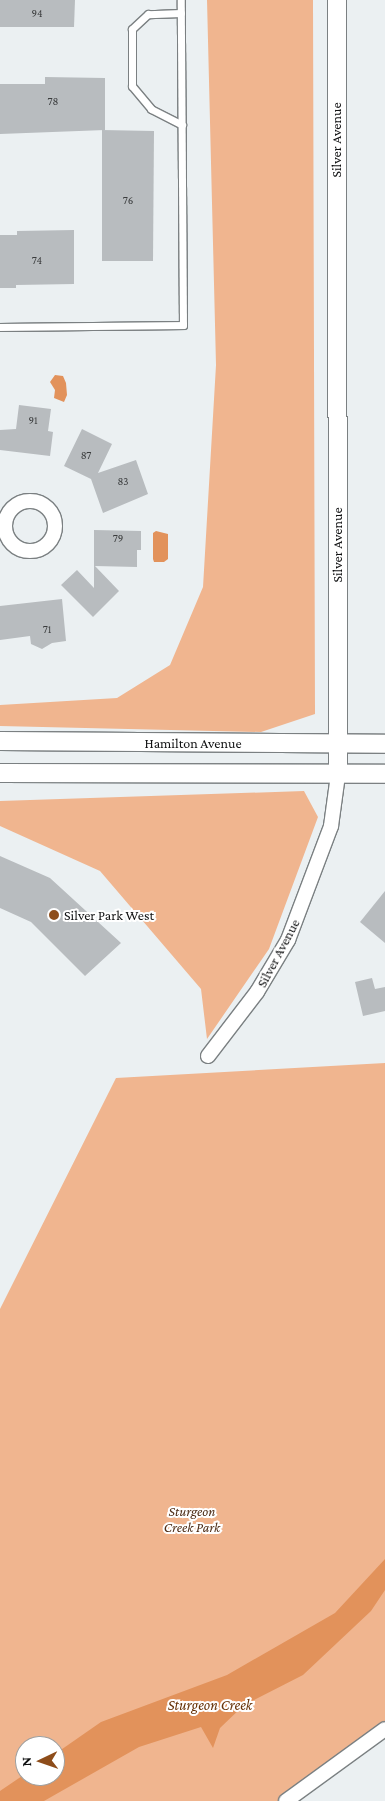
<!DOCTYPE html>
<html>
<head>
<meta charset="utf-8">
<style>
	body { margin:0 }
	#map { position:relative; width:385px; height:1801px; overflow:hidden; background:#ebf0f2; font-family:"Crimson Pro",serif }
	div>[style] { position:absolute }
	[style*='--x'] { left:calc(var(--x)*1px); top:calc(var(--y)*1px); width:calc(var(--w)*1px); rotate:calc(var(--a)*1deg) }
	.green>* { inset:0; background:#f0b58f }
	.water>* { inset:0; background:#e2925b }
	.building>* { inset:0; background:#b8bcbf }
	.roads { filter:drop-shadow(1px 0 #7b8082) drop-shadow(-1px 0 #7b8082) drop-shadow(0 1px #7b8082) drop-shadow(0 -1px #7b8082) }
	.service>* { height:7px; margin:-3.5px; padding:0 3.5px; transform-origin:3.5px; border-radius:3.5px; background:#fff }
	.minor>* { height:14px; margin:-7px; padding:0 7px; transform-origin:7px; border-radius:7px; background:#fff }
	.minor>.ring { margin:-7px; padding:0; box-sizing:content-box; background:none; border:14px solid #fff; border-radius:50% }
	.tertiary>* { height:18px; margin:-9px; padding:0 9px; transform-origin:9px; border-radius:9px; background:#fff }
	.dots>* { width:14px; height:14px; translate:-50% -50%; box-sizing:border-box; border:2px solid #fff; border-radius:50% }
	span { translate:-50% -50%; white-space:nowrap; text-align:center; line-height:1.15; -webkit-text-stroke:4px #fff; paint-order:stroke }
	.number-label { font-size:11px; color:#3a3c3d }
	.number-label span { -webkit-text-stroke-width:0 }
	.street-label { font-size:14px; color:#101112 }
	.poi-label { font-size:14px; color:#101112 }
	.left { translate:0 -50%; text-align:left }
	.park-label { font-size:14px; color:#4c2b14; font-style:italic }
	.water-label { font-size:15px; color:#663207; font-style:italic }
	.north { position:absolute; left:15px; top:1736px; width:50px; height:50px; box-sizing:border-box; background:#fff; border:1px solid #9fa0a0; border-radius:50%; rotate:267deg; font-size:14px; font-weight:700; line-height:20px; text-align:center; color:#101112 }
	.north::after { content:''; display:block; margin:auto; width:18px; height:22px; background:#8e4d1a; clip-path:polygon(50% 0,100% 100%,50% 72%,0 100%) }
</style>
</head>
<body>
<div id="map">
	<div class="green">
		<i style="clip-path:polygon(207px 0,313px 0,315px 714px,261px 732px,0 726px,0 705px,117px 698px,170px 665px,203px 587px,216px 365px)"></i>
		<i style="clip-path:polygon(304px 791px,318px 817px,269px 949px,207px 1039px,201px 989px,100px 871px,0 826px,0 801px)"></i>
		<i style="clip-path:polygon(evenodd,385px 1063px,385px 1729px,286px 1801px,0 1801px,0 1309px,116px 1078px,385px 1063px,25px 1746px,55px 1746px,55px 1776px,25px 1776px,25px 1746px)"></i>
	</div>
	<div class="water">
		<i style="clip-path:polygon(55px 375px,63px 376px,66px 383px,67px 395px,64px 402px,54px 398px,55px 390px,50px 382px)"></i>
		<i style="clip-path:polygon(156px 531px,168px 534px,168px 559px,164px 562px,154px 562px,153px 559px,153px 533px)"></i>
		<i style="clip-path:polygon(385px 1559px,385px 1590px,371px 1611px,303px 1675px,244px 1705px,220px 1728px,213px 1748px,201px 1727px,139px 1747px,44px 1801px,0 1801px,0 1791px,25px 1774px,55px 1776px,55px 1754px,101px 1722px,227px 1675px,335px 1613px)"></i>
	</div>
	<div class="building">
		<i style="clip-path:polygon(0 0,75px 0,74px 27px,0 27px)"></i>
		<i style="clip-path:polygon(45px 77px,105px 78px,105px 130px,0 134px,0 84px,45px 84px)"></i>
		<i style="clip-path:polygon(102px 130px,154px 131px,153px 261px,102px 261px)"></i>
		<i style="clip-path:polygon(74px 230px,74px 284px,16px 285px,16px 288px,0 288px,0 235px,17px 235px,17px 231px)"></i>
		<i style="clip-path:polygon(19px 405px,51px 409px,48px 431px,53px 432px,50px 456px,0 450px,0 430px,16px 429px)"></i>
		<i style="clip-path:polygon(82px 429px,112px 444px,98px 473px,136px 460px,148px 494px,103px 513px,91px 479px,64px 466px)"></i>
		<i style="clip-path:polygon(94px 530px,141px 531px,141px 550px,137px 550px,137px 567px,95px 566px,119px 591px,93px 617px,61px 585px,77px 570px,94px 588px)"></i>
		<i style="clip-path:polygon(62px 599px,66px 641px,52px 643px,42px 649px,31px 644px,30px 636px,0 640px,0 606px)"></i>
		<i style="clip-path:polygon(0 856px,50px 878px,121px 943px,85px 976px,31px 922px,0 908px)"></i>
		<i style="clip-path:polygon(385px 891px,385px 943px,360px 922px)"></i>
		<i style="clip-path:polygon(372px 978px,375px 989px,385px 987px,385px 1011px,363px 1016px,355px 982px)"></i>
	</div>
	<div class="roads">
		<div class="service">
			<i style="--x:181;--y:13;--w:33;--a:178"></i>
			<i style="--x:148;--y:14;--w:22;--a:137"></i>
			<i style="--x:132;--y:29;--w:57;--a:90"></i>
			<i style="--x:132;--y:86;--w:30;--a:50"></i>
			<i style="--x:151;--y:109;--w:35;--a:27"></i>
			<i style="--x:0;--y:327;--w:183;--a:-0.6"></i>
			<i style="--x:183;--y:325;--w:325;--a:-90.4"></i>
		</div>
		<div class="minor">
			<i class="ring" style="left:5px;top:501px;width:36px;height:36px"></i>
			<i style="--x:208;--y:1056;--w:81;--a:-52.6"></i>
			<i style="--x:257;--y:992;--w:61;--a:-59.2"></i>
			<i style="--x:288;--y:940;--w:122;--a:-69.3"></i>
			<i style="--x:331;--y:826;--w:51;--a:-82.2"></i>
			<i style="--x:286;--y:1801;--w:122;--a:-36"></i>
		</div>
		<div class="tertiary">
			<i style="--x:337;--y:0;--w:775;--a:89.93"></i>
			<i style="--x:0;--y:741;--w:385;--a:0.4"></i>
			<i style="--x:0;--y:773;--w:385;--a:0.1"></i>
		</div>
	</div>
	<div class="dots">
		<i style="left:54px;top:915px;background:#8e4d1a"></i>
	</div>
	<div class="number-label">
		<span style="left:37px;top:13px">94</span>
		<span style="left:53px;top:101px">78</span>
		<span style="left:128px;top:200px">76</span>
		<span style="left:37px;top:260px">74</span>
		<span style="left:33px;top:420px">91</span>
		<span style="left:86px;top:455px">87</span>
		<span style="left:123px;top:481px">83</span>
		<span style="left:118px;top:538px">79</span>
		<span style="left:47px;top:629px">71</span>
	</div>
	<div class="street-label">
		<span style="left:336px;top:140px;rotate:-90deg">Silver Avenue</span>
		<span style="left:337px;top:545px;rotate:-90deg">Silver Avenue</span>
		<span style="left:193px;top:743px">Hamilton Avenue</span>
		<span style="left:278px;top:953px;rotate:-62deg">Silver Avenue</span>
	</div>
	<div class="poi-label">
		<span class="left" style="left:64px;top:915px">Silver Park West</span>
	</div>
	<div class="park-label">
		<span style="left:192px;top:1519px">Sturgeon<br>Creek Park</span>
	</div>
	<div class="water-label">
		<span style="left:210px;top:1706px">Sturgeon Creek</span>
	</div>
	<div class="north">N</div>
</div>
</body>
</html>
